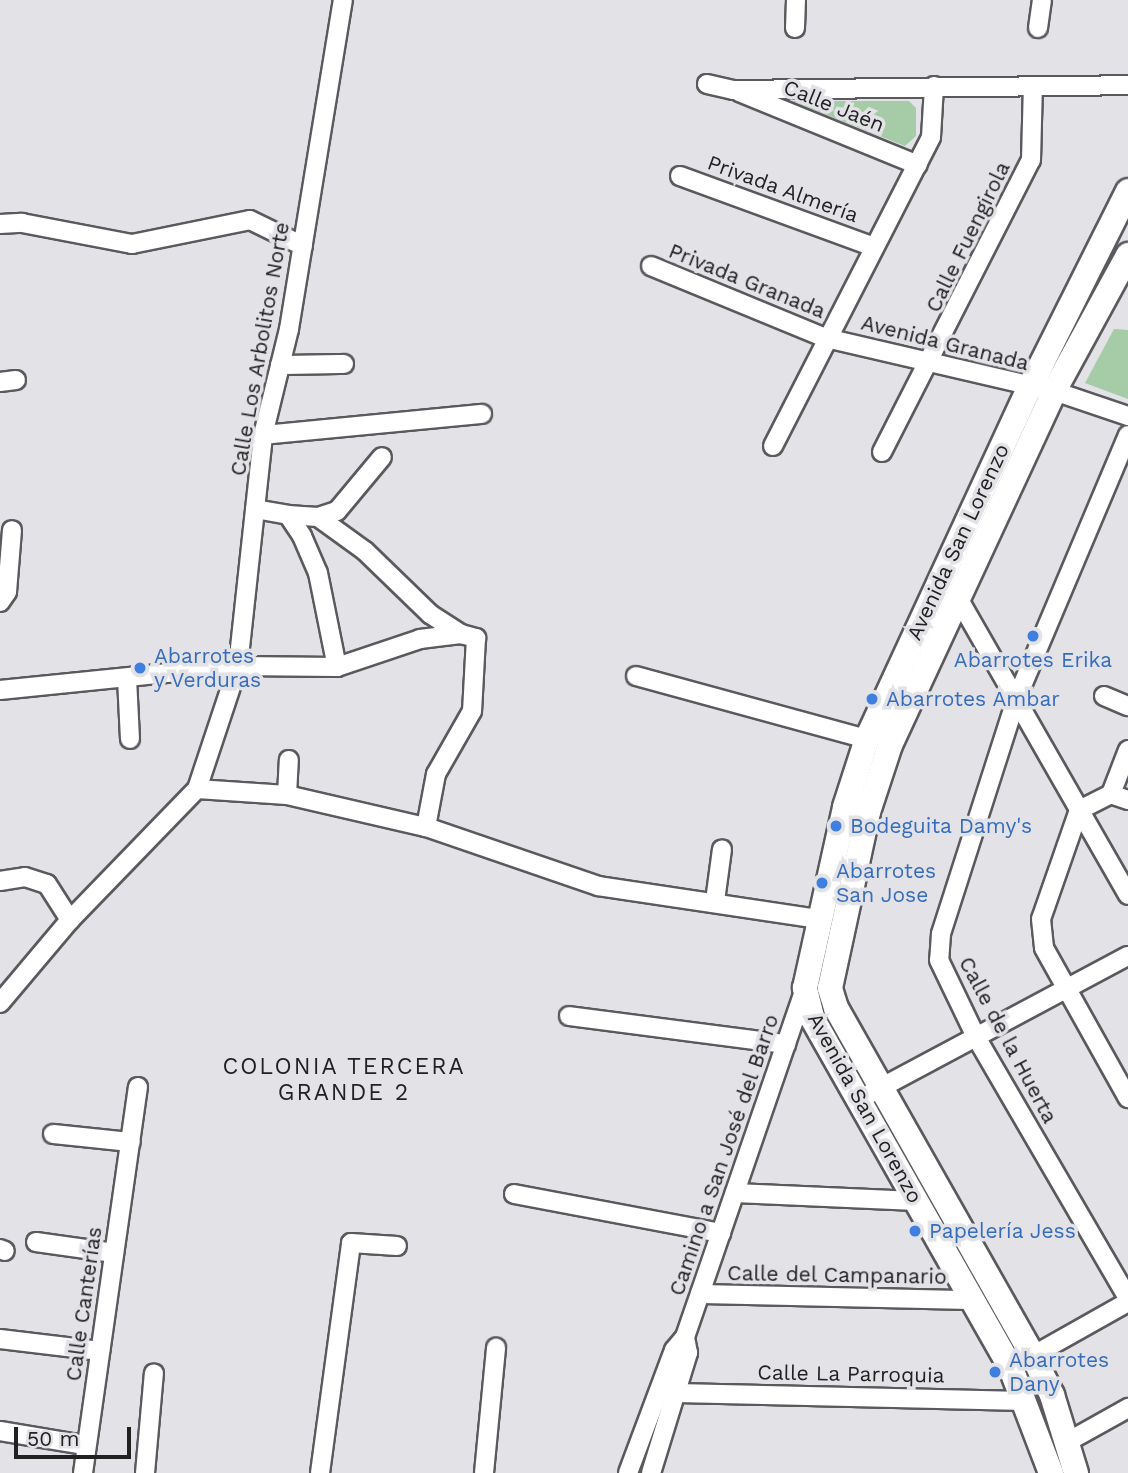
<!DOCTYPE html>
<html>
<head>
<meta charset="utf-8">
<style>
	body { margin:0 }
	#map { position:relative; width:1128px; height:1473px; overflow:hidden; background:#e2e2e7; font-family:"Work Sans",sans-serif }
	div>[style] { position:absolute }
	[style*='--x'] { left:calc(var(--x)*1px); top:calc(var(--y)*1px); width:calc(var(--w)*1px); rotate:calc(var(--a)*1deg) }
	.green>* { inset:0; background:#a5cba7 }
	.roads { filter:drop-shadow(2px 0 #5a5a5e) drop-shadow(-2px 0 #5a5a5e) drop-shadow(0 2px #5a5a5e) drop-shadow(0 -2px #5a5a5e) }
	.street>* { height:18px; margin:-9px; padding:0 9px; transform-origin:9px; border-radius:9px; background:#fff }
	.secondary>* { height:24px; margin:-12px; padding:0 12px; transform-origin:12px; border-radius:12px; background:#fff }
	.dots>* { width:19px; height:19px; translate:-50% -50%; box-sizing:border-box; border:4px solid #e2e2e7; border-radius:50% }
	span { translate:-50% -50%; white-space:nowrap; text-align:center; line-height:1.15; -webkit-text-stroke:7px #e2e2e7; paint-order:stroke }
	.street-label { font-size:21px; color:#212122 }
	.shop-label { font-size:21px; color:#366cbe }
	.left { translate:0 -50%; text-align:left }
	.neighbourhood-label { font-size:23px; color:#212122; letter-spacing:2px }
	.scale { position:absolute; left:14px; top:1427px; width:117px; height:32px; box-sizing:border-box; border:4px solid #212122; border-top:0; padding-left:9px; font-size:21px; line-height:24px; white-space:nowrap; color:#212122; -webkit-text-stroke:5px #e2e2e7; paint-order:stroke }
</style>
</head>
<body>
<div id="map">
	<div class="green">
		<i style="clip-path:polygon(792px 101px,909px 101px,916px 108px,916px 136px,905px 146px)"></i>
		<i style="clip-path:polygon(1114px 329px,1128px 330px,1128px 399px,1085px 383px)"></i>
	</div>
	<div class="roads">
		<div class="street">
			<i style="--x:795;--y:28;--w:28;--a:-88"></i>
			<i style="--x:1038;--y:28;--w:28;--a:-82"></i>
			<i style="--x:707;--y:84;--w:27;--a:13"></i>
			<i style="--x:733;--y:90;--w:395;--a:-0.7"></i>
			<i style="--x:739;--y:92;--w:193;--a:22.2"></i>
			<i style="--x:680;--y:176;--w:203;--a:20.1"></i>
			<i style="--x:0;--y:224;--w:22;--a:-3"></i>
			<i style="--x:22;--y:223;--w:112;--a:10.8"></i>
			<i style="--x:132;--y:244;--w:120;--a:-11.5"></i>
			<i style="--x:250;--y:220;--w:59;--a:26.1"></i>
			<i style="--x:651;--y:266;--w:189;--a:22.4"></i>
			<i style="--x:826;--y:338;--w:234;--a:13.1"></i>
			<i style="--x:1054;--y:391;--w:78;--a:18.7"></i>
			<i style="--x:280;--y:365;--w:64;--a:-0.9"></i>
			<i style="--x:0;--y:382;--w:16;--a:-7"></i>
			<i style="--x:263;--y:435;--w:220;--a:-5.5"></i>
			<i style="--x:1128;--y:435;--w:288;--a:112.9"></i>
			<i style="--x:1016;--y:700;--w:246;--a:107.8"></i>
			<i style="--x:941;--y:934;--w:26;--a:94"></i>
			<i style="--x:939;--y:960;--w:85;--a:64.3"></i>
			<i style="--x:976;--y:1037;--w:302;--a:59.8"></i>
			<i style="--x:773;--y:446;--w:347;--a:-62.9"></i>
			<i style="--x:931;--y:137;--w:51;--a:-86.6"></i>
			<i style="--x:882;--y:452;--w:328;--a:-63"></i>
			<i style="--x:1031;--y:160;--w:74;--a:-88.5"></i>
			<i style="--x:255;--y:509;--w:34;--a:10"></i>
			<i style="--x:288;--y:515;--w:25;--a:56"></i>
			<i style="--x:302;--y:536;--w:40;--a:66.6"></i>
			<i style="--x:318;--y:573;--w:96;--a:78.6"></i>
			<i style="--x:288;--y:515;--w:30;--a:4"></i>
			<i style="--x:318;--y:517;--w:58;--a:35.9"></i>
			<i style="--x:365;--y:551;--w:91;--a:44.1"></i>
			<i style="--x:430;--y:614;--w:37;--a:33"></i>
			<i style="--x:318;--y:517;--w:20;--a:-18"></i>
			<i style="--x:337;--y:511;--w:70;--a:-50.2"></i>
			<i style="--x:958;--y:598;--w:342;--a:60.2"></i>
			<i style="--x:0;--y:602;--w:12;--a:-55"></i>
			<i style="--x:7;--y:592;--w:62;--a:-85.4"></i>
			<i style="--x:636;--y:676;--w:239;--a:15.3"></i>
			<i style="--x:127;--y:678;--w:61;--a:87.2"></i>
			<i style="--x:0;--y:690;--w:239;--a:-5.8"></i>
			<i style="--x:238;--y:666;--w:99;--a:0.6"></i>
			<i style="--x:337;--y:667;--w:88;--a:-18.6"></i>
			<i style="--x:420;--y:639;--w:41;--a:-7"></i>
			<i style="--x:461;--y:634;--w:16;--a:15"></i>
			<i style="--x:476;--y:638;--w:73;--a:93.1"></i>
			<i style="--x:472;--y:711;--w:73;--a:119.7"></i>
			<i style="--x:436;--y:774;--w:54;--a:100.7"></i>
			<i style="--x:1104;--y:696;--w:26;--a:23"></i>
			<i style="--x:197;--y:789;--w:90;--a:3.8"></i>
			<i style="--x:287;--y:795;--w:143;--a:13"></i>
			<i style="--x:426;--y:827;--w:182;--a:18.9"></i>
			<i style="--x:598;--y:886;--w:222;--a:8.5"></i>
			<i style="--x:1111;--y:794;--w:47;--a:-68.9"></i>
			<i style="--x:287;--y:795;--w:35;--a:-87"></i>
			<i style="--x:1128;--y:800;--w:18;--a:-161"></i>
			<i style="--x:1111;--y:794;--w:36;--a:153"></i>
			<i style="--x:1079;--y:810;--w:115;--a:109.2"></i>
			<i style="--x:1041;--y:919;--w:29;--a:84"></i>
			<i style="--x:1044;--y:948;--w:172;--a:60.8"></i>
			<i style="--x:0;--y:881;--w:25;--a:-9"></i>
			<i style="--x:25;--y:877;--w:23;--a:18"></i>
			<i style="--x:47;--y:884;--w:43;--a:57.4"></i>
			<i style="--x:715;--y:901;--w:52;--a:-82.3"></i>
			<i style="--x:0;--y:1003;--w:109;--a:-49.9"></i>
			<i style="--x:70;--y:920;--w:182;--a:-45.9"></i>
			<i style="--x:197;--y:789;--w:130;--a:-71.6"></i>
			<i style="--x:238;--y:666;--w:232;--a:-83.8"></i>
			<i style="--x:263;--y:435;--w:109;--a:-76.2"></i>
			<i style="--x:289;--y:329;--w:333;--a:-80.7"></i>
			<i style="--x:569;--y:1016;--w:219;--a:7.4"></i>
			<i style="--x:871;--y:1093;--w:291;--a:-28.1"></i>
			<i style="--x:53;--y:1134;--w:78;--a:5.9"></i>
			<i style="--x:735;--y:1193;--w:181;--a:2.5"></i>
			<i style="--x:514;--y:1194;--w:211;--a:10.7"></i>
			<i style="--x:36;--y:1242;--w:79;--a:8"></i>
			<i style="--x:0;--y:1249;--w:5;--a:22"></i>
			<i style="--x:700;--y:1294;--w:272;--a:1.3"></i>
			<i style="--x:0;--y:1339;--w:101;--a:6.8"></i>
			<i style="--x:1025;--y:1360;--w:118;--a:-29.4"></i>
			<i style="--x:675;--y:1393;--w:351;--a:1.3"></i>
			<i style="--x:0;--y:1431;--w:86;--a:9.4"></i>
			<i style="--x:1069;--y:1441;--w:68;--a:-29.2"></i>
			<i style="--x:83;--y:1473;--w:390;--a:-81.9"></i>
			<i style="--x:145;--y:1473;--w:100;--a:-84.9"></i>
			<i style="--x:320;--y:1473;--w:232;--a:-82.3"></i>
			<i style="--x:351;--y:1243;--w:46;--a:3.7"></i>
			<i style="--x:484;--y:1473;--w:126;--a:-84.5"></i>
			<i style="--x:628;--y:1473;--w:131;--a:-69.5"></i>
			<i style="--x:674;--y:1350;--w:17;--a:-50"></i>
			<i style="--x:685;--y:1337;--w:369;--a:-71"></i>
			<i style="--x:651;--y:1473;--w:126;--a:-72.9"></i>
			<i style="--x:688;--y:1353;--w:16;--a:-101"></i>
		</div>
		<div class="secondary">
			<i style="--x:1051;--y:1473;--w:112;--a:-110.9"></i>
			<i style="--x:1011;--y:1368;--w:403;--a:-119.6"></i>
			<i style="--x:812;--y:1017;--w:30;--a:-104"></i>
			<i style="--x:805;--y:988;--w:185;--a:-77.5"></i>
			<i style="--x:845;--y:807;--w:71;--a:-72.1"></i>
			<i style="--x:867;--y:739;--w:388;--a:-65.2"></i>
			<i style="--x:1030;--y:387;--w:219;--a:-63.4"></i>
			<i style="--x:1076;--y:1473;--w:82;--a:-107.1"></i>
			<i style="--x:1052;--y:1395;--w:43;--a:-116"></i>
			<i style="--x:1033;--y:1356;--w:400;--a:-119.5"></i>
			<i style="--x:836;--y:1008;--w:21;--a:-107"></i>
			<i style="--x:830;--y:988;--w:180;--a:-77.8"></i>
			<i style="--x:868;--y:812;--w:71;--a:-71.8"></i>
			<i style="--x:890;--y:745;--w:390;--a:-65.1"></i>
			<i style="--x:1054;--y:391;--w:155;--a:-61.4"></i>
		</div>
	</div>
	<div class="dots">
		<i style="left:1033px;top:636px;background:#3f7fe0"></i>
		<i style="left:140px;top:668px;background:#3f7fe0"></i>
		<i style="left:872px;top:699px;background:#3f7fe0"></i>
		<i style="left:836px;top:826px;background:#3f7fe0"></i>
		<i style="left:822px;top:883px;background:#3f7fe0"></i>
		<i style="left:915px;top:1231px;background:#3f7fe0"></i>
		<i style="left:995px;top:1372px;background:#3f7fe0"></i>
	</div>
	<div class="street-label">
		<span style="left:834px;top:106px;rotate:22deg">Calle Jaén</span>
		<span style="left:783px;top:189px;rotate:20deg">Privada Almería</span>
		<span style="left:968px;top:237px;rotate:-64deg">Calle Fuengirola</span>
		<span style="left:747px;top:281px;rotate:22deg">Privada Granada</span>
		<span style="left:945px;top:343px;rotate:14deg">Avenida Granada</span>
		<span style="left:260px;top:349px;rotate:-80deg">Calle Los Arbolitos Norte</span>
		<span style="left:958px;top:542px;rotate:-65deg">Avenida San Lorenzo</span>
		<span style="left:1008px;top:1040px;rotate:62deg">Calle de la Huerta</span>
		<span style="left:865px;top:1108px;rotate:61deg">Avenida San Lorenzo</span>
		<span style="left:724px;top:1155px;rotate:-71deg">Camino a San José del Barro</span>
		<span style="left:837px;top:1275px;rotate:1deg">Calle del Campanario</span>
		<span style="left:84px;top:1304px;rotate:-82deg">Calle Canterías</span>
		<span style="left:851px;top:1374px;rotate:1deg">Calle La Parroquia</span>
	</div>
	<div class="shop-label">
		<span class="left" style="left:154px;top:668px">Abarrotes<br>y Verduras</span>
		<span style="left:1033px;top:660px">Abarrotes Erika</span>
		<span class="left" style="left:886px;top:699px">Abarrotes Ambar</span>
		<span class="left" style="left:850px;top:826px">Bodeguita Damy's</span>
		<span class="left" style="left:836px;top:883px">Abarrotes<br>San Jose</span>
		<span class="left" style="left:929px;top:1231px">Papelería Jess</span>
		<span class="left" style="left:1009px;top:1372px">Abarrotes<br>Dany</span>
	</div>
	<div class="neighbourhood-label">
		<span style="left:344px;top:1080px">COLONIA TERCERA<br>GRANDE 2</span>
	</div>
	<div class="scale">50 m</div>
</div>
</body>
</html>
